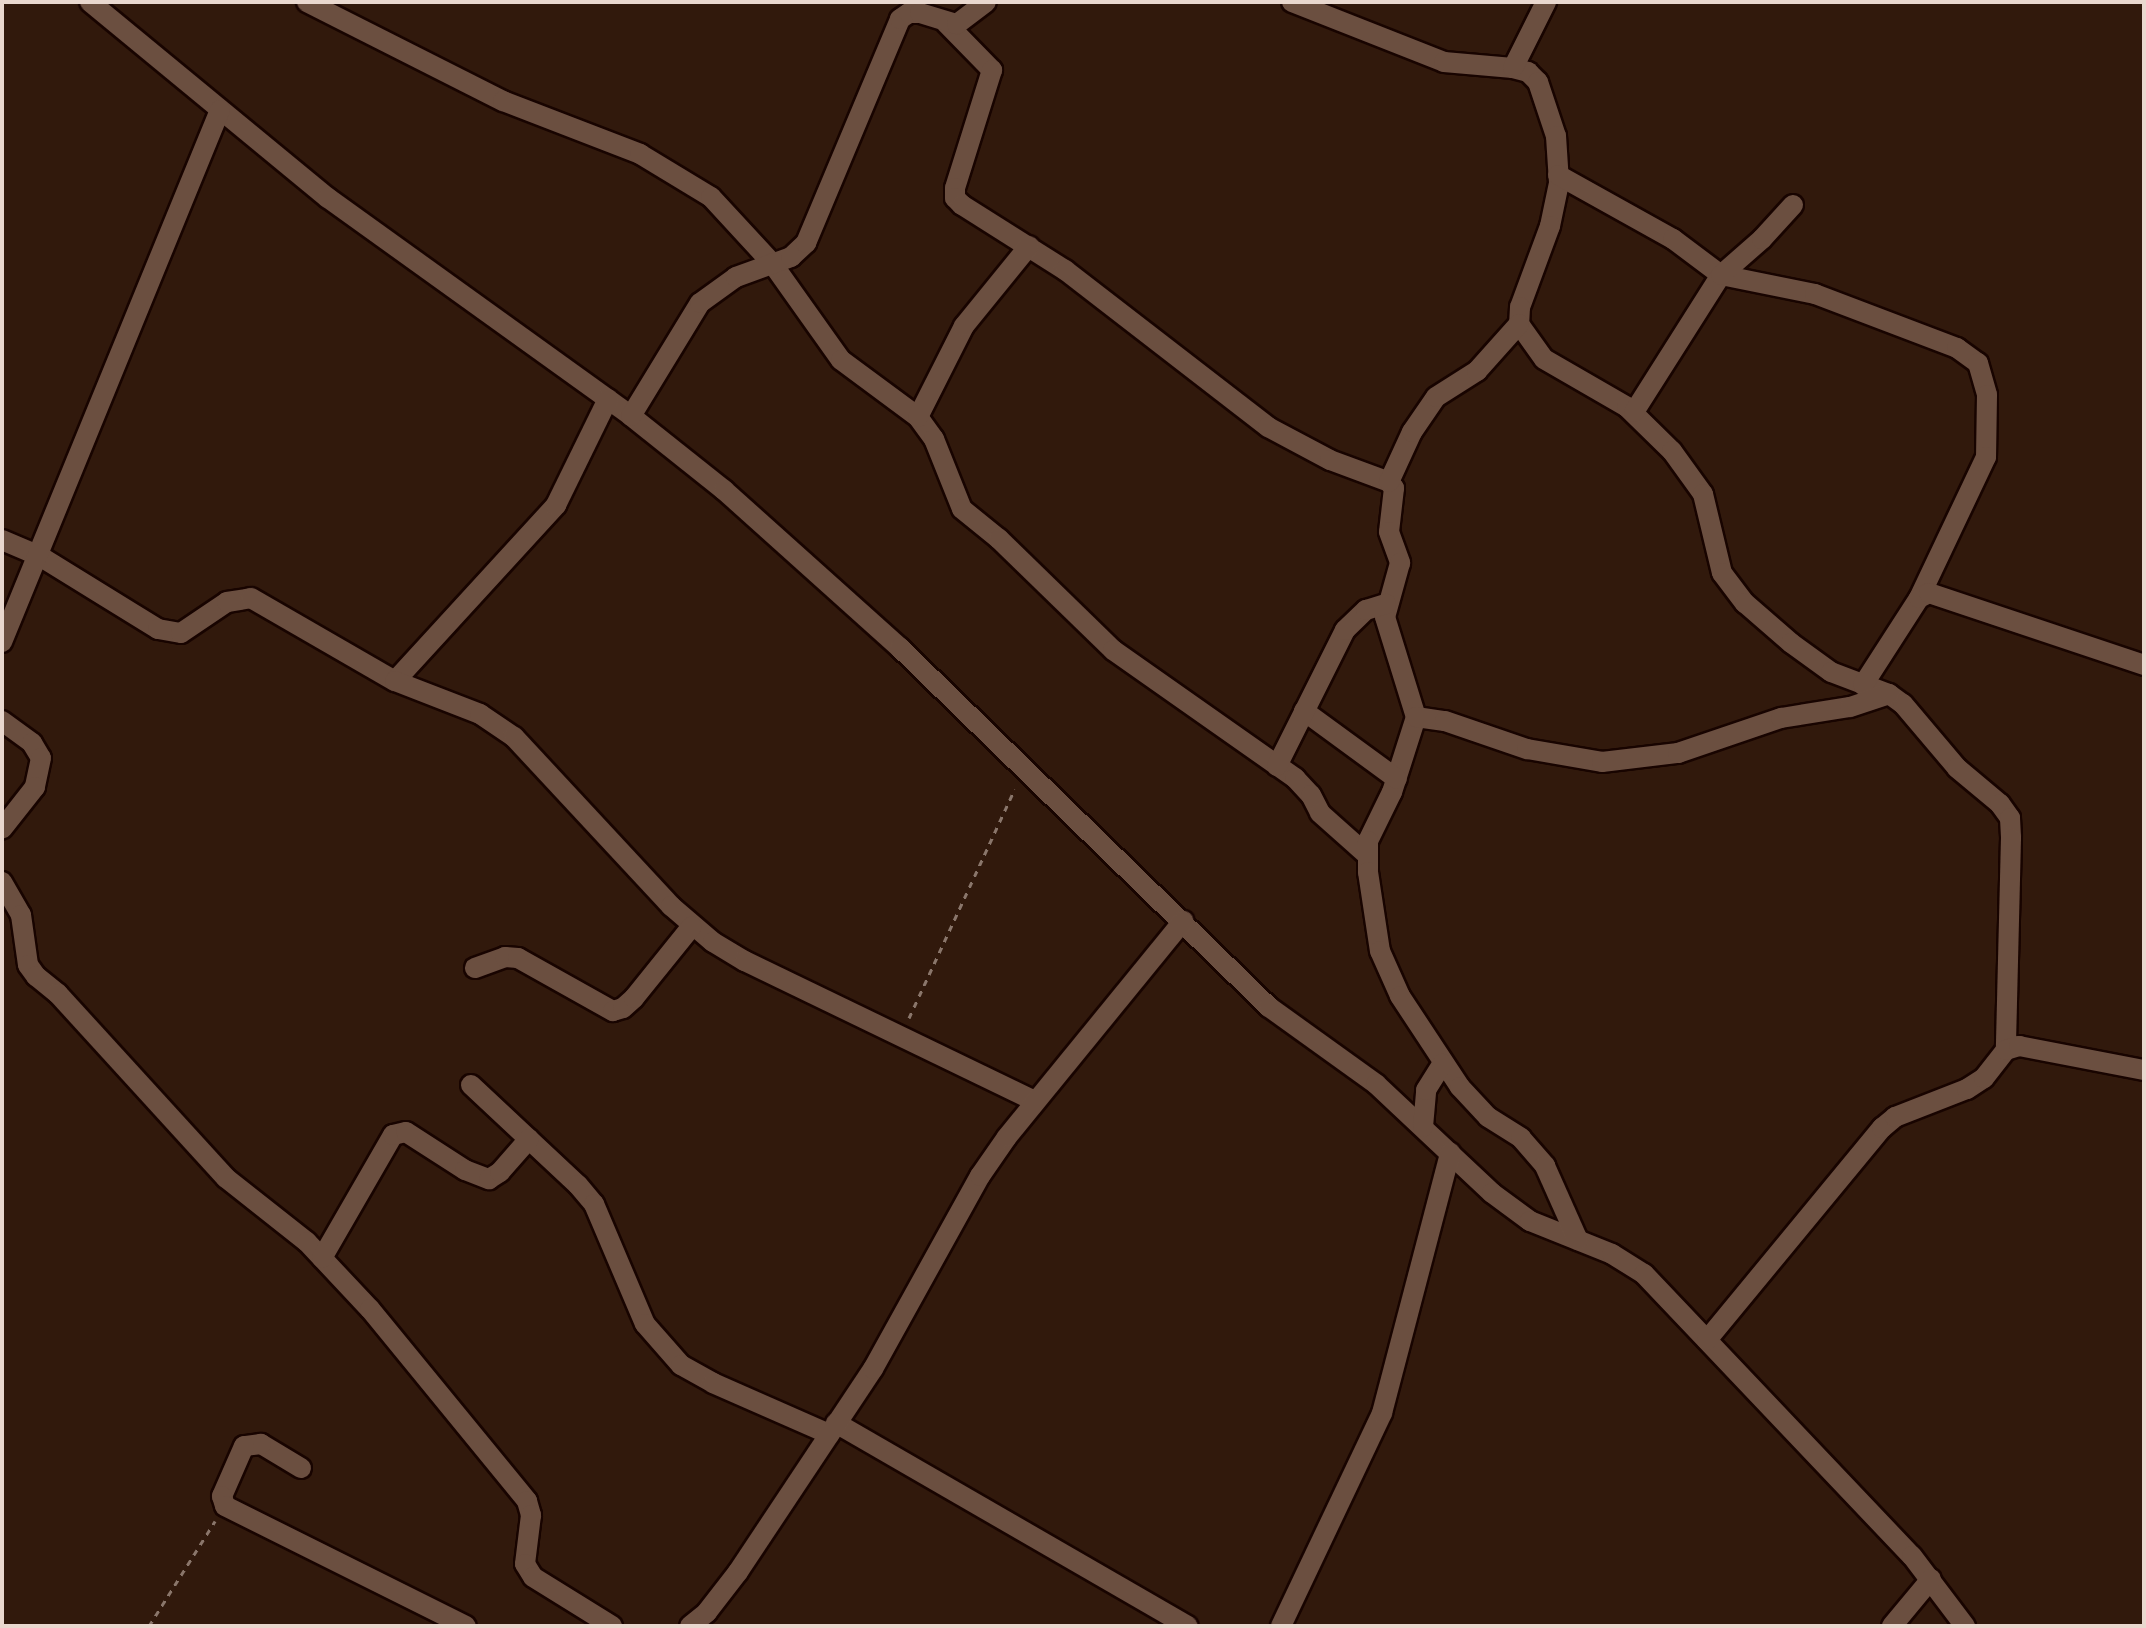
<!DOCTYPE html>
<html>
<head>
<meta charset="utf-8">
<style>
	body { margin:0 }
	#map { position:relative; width:2146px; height:1628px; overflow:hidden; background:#31190c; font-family:Quicksand,sans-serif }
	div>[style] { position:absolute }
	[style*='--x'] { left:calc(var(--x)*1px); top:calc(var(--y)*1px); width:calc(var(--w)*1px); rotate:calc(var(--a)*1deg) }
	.path>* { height:3px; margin-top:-1.5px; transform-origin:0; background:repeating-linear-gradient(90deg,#8a766b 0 6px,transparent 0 12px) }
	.roads { filter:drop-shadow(2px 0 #180400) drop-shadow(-2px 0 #180400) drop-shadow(0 2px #180400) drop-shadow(0 -2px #180400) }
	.minor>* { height:20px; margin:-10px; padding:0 10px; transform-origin:10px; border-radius:10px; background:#6b4f40 }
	span { translate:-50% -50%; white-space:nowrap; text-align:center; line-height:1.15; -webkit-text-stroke:8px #271004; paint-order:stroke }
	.frame { position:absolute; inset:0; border:4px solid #e9d8cf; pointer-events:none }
</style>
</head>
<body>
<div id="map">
	<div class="path">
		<i style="--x:909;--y:1018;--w:252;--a:-65.2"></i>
		<i style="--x:149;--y:1626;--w:124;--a:-57.8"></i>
	</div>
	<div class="roads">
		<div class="minor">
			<i style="--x:90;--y:2;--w:308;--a:39.5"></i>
			<i style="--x:328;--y:198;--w:373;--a:35.7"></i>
			<i style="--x:631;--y:416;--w:119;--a:38.5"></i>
			<i style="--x:724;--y:490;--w:237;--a:41.9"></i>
			<i style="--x:900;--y:648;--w:515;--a:44.21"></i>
			<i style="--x:1269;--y:1007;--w:132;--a:35.7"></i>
			<i style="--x:1376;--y:1084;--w:159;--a:43.2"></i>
			<i style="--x:1492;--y:1193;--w:47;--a:36.4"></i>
			<i style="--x:1530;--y:1221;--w:88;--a:21.9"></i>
			<i style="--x:1612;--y:1254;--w:38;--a:32"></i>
			<i style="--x:1644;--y:1274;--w:389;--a:46.5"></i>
			<i style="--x:1912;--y:1556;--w:88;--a:52.9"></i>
			<i style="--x:307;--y:2;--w:220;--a:26.8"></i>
			<i style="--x:503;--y:101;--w:147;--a:21.1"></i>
			<i style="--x:640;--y:154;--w:83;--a:31.2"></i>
			<i style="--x:711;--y:197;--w:90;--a:47.3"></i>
			<i style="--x:772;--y:263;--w:119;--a:54.6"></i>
			<i style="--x:841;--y:360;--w:96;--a:36.5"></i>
			<i style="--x:918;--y:417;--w:27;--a:54"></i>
			<i style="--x:934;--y:439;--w:75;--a:68.2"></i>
			<i style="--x:962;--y:509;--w:48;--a:39"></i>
			<i style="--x:999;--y:539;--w:159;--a:44.2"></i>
			<i style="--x:1113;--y:650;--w:223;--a:35.1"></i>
			<i style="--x:1295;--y:778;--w:23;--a:47"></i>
			<i style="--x:1311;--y:795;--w:20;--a:63"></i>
			<i style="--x:1320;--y:813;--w:62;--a:41.7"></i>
			<i style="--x:1292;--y:2;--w:163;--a:21.5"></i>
			<i style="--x:1444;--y:62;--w:69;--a:5"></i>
			<i style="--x:1513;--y:68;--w:16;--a:15"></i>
			<i style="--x:1528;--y:72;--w:14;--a:45"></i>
			<i style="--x:1538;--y:82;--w:57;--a:71.6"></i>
			<i style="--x:1556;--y:136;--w:47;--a:86.3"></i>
			<i style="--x:1559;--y:183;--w:44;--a:101.8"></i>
			<i style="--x:1550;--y:226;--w:86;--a:110.3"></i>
			<i style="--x:1520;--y:307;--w:17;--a:93"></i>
			<i style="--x:1519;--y:324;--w:43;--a:54.5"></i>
			<i style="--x:1544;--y:359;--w:96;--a:30"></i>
			<i style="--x:1627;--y:407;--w:63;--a:44.4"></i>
			<i style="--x:1672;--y:451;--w:53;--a:54.2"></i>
			<i style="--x:1703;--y:494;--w:81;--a:76.5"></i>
			<i style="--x:1722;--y:573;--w:38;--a:53"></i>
			<i style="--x:1745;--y:603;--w:61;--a:41"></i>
			<i style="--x:1791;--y:643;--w:49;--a:35.9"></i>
			<i style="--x:1831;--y:672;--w:62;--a:20.8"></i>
			<i style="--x:1889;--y:694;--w:17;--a:36"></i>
			<i style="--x:1903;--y:704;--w:84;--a:49.8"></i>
			<i style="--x:1957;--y:768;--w:56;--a:39.9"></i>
			<i style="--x:2000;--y:804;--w:17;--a:54"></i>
			<i style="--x:2010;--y:818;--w:20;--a:87"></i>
			<i style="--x:2011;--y:838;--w:212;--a:91.4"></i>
			<i style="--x:946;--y:23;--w:66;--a:45.6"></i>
			<i style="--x:992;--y:70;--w:124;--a:107.4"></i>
			<i style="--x:955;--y:188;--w:10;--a:90"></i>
			<i style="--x:955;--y:198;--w:10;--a:45"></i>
			<i style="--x:962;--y:205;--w:122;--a:32.3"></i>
			<i style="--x:1065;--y:270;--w:257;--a:37.7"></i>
			<i style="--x:1268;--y:427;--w:70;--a:28"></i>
			<i style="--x:1330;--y:460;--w:63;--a:20.4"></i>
			<i style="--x:1389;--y:482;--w:8;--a:50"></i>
			<i style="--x:1394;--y:488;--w:44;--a:96.5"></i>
			<i style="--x:1389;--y:532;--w:33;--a:70"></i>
			<i style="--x:1400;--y:563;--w:56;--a:105.5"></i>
			<i style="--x:1385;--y:617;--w:105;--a:72.8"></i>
			<i style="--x:1416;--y:717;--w:79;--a:107.7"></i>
			<i style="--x:1392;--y:792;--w:55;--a:116.1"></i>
			<i style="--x:1368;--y:841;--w:31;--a:90"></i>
			<i style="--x:1368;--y:872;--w:80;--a:81.4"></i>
			<i style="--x:1380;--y:951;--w:49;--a:66"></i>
			<i style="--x:1400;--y:996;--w:109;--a:56.6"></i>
			<i style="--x:1460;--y:1087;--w:41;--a:47"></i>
			<i style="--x:1488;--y:1117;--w:39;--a:32"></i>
			<i style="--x:1521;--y:1138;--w:37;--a:49"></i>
			<i style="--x:1545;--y:1166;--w:81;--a:66"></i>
			<i style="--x:1513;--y:68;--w:74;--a:-63.4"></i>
			<i style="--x:1558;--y:175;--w:132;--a:29.1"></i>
			<i style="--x:1673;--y:239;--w:60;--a:36.9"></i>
			<i style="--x:1721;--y:275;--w:96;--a:11.4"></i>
			<i style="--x:1815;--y:294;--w:152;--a:20.8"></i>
			<i style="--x:1957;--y:348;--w:26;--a:36"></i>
			<i style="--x:1978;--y:363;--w:33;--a:74"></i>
			<i style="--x:1987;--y:395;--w:62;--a:90.9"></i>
			<i style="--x:1986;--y:457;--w:156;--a:115.4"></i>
			<i style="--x:1634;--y:412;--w:162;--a:-57.6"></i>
			<i style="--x:1721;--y:275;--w:55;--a:-41.3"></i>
			<i style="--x:1762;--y:239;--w:46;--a:-47.6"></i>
			<i style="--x:631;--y:416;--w:132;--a:-58.6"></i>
			<i style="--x:700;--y:303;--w:44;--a:-35.8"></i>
			<i style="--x:736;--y:277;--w:59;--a:-20"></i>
			<i style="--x:791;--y:257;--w:21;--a:-43"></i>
			<i style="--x:806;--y:243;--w:243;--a:-67.2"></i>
			<i style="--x:900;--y:19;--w:11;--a:-34"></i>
			<i style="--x:909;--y:13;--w:11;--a:0"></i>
			<i style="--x:920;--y:13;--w:39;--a:17"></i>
			<i style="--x:957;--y:24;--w:36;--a:-37"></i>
			<i style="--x:918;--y:417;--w:102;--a:-63.2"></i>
			<i style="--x:964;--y:326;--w:103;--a:-50.9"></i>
			<i style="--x:1389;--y:482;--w:55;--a:-65.3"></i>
			<i style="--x:1412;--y:432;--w:42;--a:-55.6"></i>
			<i style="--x:1436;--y:397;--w:49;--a:-32.4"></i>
			<i style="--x:1477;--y:371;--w:63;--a:-48.2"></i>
			<i style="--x:2;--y:540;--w:39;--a:23"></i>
			<i style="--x:38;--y:555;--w:141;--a:31.7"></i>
			<i style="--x:158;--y:629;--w:23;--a:10"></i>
			<i style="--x:181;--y:633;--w:55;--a:-34"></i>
			<i style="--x:227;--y:602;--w:24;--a:-9"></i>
			<i style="--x:251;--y:598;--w:166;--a:30"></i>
			<i style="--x:395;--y:681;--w:239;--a:-47.5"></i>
			<i style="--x:556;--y:505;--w:118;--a:-63.9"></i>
			<i style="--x:2;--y:642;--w:575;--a:-67.72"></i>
			<i style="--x:395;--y:681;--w:91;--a:21.2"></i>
			<i style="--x:480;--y:714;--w:41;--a:34.1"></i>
			<i style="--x:514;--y:737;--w:231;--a:47.1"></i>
			<i style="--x:671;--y:906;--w:55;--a:40.6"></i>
			<i style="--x:713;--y:942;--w:37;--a:31"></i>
			<i style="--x:745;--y:961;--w:321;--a:25.8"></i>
			<i style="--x:1863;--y:685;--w:103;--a:-57.2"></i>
			<i style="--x:1919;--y:598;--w:11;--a:-27"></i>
			<i style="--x:1929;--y:593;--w:227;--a:18.5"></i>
			<i style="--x:1304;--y:711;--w:115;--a:36.2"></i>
			<i style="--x:1416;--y:717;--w:29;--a:8"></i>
			<i style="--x:1445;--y:721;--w:87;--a:18.9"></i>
			<i style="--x:1527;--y:749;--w:76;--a:9.8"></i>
			<i style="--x:1602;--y:762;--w:77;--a:-6.8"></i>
			<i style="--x:1678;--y:753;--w:109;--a:-18.8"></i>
			<i style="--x:1781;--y:718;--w:70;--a:-9.1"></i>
			<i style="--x:1850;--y:707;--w:41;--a:-18.4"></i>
			<i style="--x:2;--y:721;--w:37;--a:36"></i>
			<i style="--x:32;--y:743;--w:17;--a:59"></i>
			<i style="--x:41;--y:758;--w:30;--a:102"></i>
			<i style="--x:35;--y:787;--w:53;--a:128.2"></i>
			<i style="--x:1277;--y:766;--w:152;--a:-63.4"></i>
			<i style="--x:1345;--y:630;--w:29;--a:-44"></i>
			<i style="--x:1366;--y:610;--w:21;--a:-17"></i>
			<i style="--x:2;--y:882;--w:38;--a:60"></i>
			<i style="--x:21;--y:915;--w:50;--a:82"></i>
			<i style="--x:28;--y:965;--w:14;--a:54"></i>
			<i style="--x:36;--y:976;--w:28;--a:39"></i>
			<i style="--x:58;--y:994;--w:249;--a:47.6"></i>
			<i style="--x:226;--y:1178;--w:103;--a:38.3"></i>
			<i style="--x:307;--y:1242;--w:92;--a:46.8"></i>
			<i style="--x:370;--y:1309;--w:248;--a:50.7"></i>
			<i style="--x:527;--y:1501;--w:15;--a:74"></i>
			<i style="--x:531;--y:1515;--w:49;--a:97"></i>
			<i style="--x:525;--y:1564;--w:15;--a:58"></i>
			<i style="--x:533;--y:1577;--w:93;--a:31.8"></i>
			<i style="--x:475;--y:968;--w:32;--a:-20"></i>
			<i style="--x:505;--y:957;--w:13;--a:4"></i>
			<i style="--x:518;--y:958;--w:109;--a:29.2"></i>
			<i style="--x:613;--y:1011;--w:10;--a:-17"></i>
			<i style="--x:623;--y:1008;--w:15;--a:-42"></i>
			<i style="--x:634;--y:998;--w:92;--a:-51.1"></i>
			<i style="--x:471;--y:1085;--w:146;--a:43.1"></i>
			<i style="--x:578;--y:1185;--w:25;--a:50"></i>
			<i style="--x:594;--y:1204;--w:130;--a:67"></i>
			<i style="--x:645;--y:1324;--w:55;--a:48.7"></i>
			<i style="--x:681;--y:1365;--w:37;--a:29"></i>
			<i style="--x:713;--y:1383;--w:127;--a:23.7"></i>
			<i style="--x:1423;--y:1127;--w:37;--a:-85"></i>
			<i style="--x:1426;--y:1090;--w:31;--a:-58"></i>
			<i style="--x:322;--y:1258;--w:142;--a:-60"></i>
			<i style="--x:393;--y:1135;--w:13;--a:-13"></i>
			<i style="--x:406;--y:1132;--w:70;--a:32.8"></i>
			<i style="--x:465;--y:1170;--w:26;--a:21"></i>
			<i style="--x:489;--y:1179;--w:13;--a:-32"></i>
			<i style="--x:500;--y:1172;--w:44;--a:-48.7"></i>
			<i style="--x:1707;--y:1340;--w:275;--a:-50.5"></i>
			<i style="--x:1882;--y:1128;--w:17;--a:-40"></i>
			<i style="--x:1895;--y:1117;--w:77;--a:-21.3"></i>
			<i style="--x:1967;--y:1089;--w:20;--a:-33"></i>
			<i style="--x:1984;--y:1078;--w:36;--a:-52"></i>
			<i style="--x:2006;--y:1050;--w:14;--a:-17"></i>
			<i style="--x:2019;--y:1046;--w:127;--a:10.9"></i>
			<i style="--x:836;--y:1423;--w:406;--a:30"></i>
			<i style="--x:301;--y:1468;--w:47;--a:-149"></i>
			<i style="--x:261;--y:1444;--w:17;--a:173"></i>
			<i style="--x:244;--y:1446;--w:55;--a:113.7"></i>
			<i style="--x:222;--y:1496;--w:10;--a:73"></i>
			<i style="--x:225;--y:1506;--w:269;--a:26.5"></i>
			<i style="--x:690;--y:1626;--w:22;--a:-39"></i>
			<i style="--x:707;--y:1612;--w:51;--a:-52.2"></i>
			<i style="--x:738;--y:1572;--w:244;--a:-56.4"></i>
			<i style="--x:873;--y:1369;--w:221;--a:-61"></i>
			<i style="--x:980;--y:1176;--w:47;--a:-55.3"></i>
			<i style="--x:1007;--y:1137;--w:279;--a:-50.8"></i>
			<i style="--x:1281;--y:1626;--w:236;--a:-64.6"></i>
			<i style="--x:1382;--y:1413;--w:269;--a:-75.3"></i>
			<i style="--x:1892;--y:1626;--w:61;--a:-50.3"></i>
		</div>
	</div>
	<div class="frame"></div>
</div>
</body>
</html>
